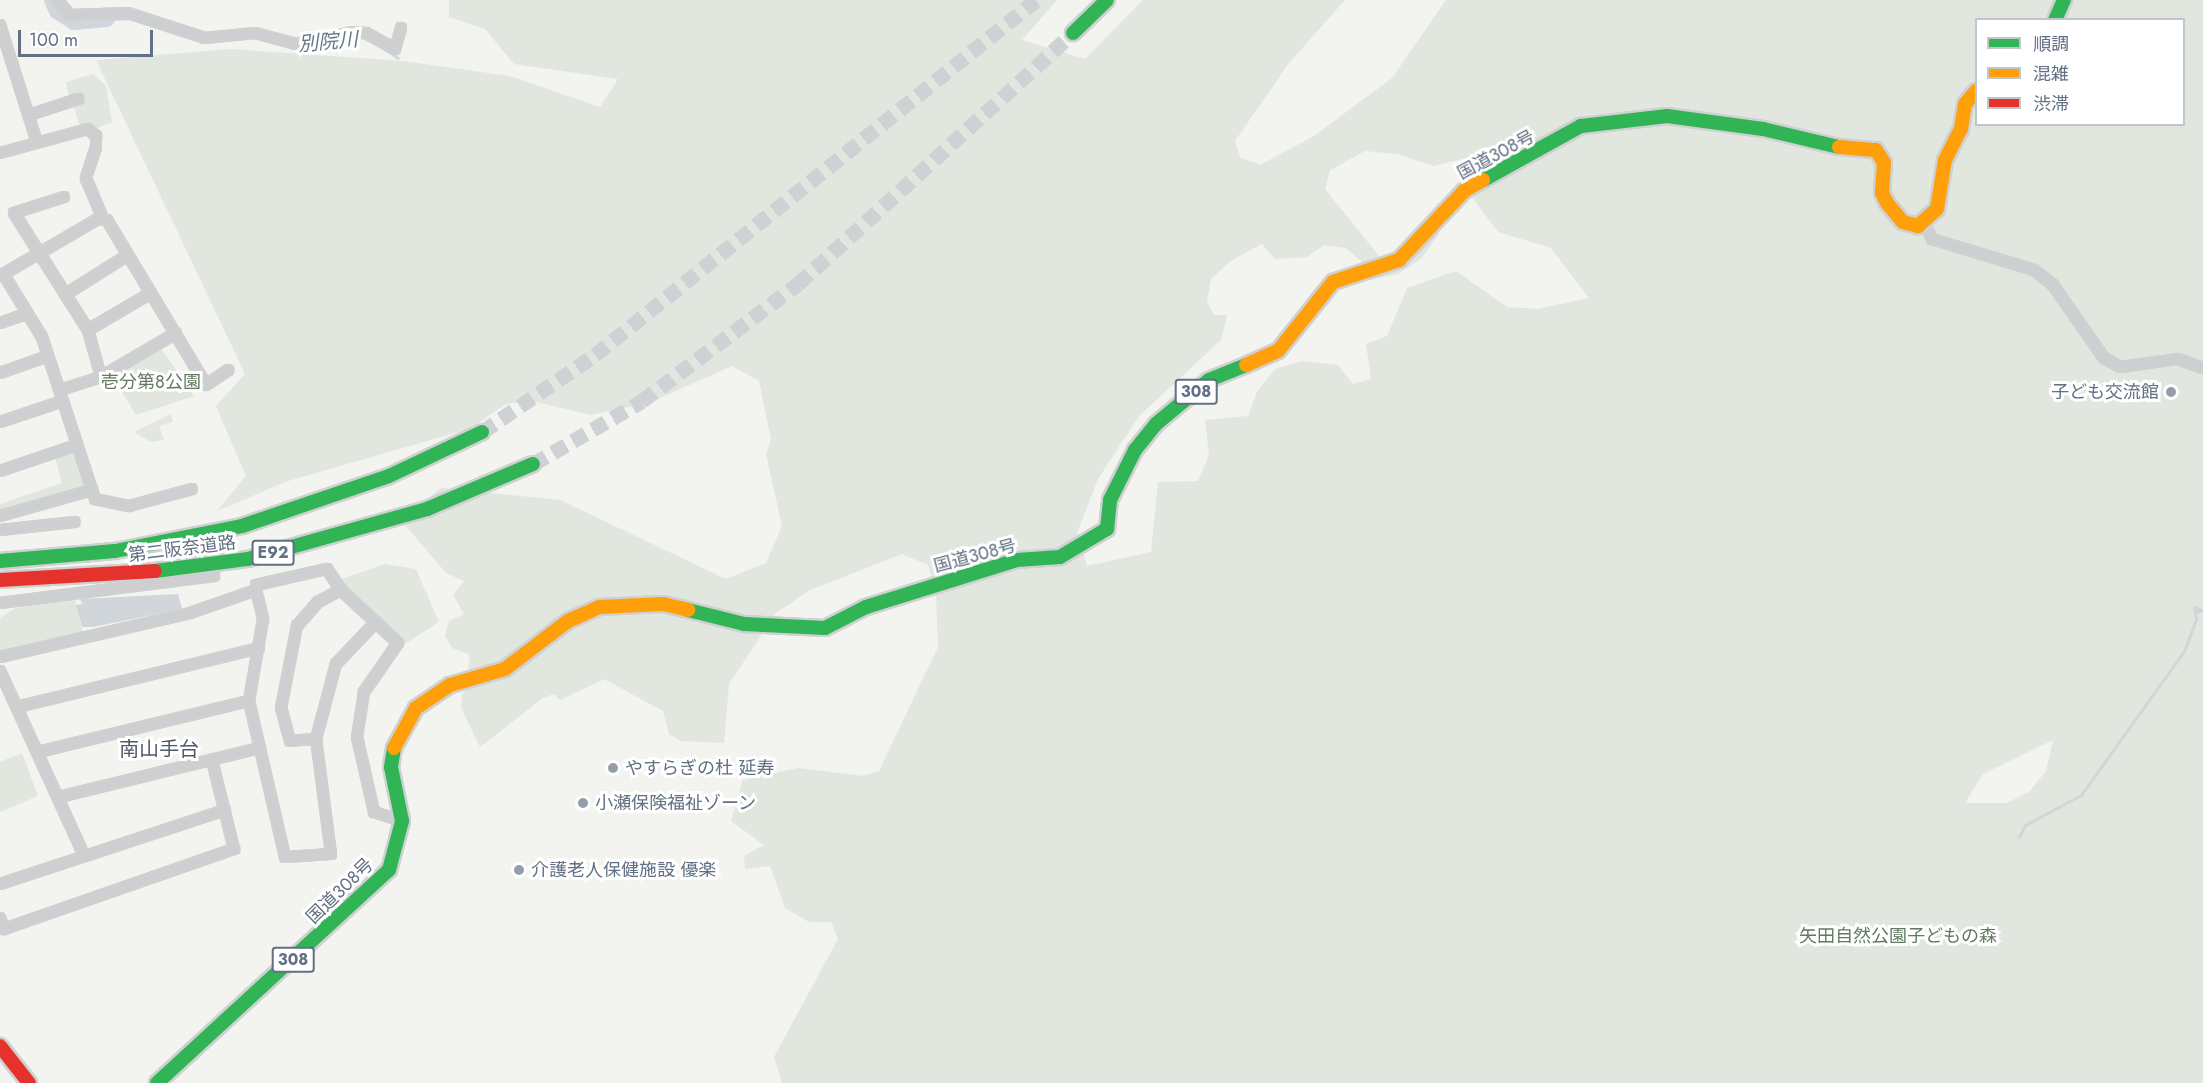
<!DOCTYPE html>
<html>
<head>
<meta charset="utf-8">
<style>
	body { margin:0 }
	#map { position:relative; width:2203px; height:1083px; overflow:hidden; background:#f3f3f0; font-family:Jost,"Noto Sans JP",sans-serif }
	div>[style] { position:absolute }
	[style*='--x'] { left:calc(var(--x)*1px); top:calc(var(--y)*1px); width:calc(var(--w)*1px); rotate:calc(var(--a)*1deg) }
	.green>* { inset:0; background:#e1e6de }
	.water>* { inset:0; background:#d0d6da }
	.stream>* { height:3px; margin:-1.5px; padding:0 1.5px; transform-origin:1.5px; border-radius:1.5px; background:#d0d6da }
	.river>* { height:16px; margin:-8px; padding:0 8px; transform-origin:8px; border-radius:8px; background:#d0d6da }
	.highway-tunnel>* { height:15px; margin-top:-7.5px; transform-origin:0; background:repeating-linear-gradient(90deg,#ced2d5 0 15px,transparent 0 23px) }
	.roads { filter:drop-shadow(2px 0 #cfd0d0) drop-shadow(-2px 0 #cfd0d0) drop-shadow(0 2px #cfd0d0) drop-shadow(0 -2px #cfd0d0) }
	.street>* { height:8px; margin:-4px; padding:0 4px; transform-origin:4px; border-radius:4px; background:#cecfd0 }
	.fast>* { height:14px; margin:-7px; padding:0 7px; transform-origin:7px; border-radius:7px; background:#30b455 }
	.slow>* { height:14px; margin:-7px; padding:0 7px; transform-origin:7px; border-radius:7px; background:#ff9f0a }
	.jam>* { height:14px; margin:-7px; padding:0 7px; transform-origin:7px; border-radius:7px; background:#e5322d }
	.dots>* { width:16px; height:16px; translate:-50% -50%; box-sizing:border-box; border:3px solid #fff; border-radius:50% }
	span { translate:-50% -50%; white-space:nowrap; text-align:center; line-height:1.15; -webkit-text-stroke:6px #fff; paint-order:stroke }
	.shield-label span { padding:2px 4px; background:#fff; border:2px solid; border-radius:4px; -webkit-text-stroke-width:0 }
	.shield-label { font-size:16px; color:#617083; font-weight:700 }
	.street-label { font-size:18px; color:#617083 }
	.park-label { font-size:18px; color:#627a60 }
	.poi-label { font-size:18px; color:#617083 }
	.right { translate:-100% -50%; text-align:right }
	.left { translate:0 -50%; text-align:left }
	.water-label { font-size:20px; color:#617988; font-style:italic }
	.neighbourhood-label { font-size:20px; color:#4f5a68 }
	.legend { position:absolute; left:1975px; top:18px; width:210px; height:108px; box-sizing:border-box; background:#fff; border:2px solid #c0c6cd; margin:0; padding:8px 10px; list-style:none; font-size:18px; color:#617083 }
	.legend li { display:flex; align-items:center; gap:12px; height:30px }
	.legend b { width:30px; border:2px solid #c0c6cd }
	.scale { position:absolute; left:18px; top:30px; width:135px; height:27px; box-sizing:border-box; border:3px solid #617083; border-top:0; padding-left:8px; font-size:18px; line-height:21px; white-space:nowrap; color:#617083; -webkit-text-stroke:4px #fff; paint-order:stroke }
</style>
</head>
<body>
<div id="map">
	<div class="green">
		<i style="clip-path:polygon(evenodd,449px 0,1057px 0,1022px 40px,1085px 59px,1143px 0,1345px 0,1289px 63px,1235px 141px,1240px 157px,1260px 165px,1314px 136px,1392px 78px,1446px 0,2203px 0,2203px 1083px,782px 1083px,774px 1057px,838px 939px,831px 922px,809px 922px,785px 908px,770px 866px,745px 869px,744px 856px,764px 845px,731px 821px,743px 780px,798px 768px,863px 776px,879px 771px,938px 647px,936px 594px,928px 565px,902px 554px,810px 590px,776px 613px,729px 684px,724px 743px,681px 741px,669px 734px,663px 711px,604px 679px,560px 700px,554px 694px,543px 698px,480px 747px,461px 708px,462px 693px,473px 686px,476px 671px,468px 670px,470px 655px,452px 648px,445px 636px,449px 621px,464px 614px,453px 595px,464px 581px,446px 573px,401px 520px,441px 488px,560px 500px,726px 579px,766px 563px,782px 526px,766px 454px,771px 439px,759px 381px,732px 366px,649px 403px,590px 415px,532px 401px,506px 404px,469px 429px,288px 481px,217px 511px,246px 476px,216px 406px,245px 374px,96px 60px,230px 49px,403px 61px,510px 76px,600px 107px,618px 79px,514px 64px,485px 29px,449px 17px,449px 0,1976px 20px,2184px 20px,2184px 124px,1976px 124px,1976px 20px,449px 0,1365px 151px,1398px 154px,1433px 166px,1471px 157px,1486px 163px,1472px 197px,1498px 232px,1551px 248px,1589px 298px,1538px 309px,1507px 307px,1456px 271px,1407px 288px,1387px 336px,1366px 344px,1371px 379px,1353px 384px,1338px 365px,1302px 361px,1275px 369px,1257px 392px,1248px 416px,1205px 420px,1209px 455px,1198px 481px,1158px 482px,1151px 552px,1087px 566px,1077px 533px,1098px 479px,1139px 416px,1221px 340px,1227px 315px,1214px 315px,1207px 302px,1211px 279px,1232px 260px,1262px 244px,1275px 259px,1307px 257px,1324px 245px,1346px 248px,1362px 262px,1338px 274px,1341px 286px,1398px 274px,1422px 258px,1439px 234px,1431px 216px,1394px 257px,1379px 256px,1325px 189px,1330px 170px,1365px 151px,449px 0,2053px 740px,2046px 771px,2029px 792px,2007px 803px,1965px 803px,1983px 774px,2053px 740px)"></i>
		<i style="clip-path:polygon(93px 74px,106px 86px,112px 122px,97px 128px,79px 124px,74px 106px,83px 104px,80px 94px,69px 96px,66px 82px)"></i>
		<i style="clip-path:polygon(160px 347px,194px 396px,136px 415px,112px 375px)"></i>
		<i style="clip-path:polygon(171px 414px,173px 422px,159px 426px,164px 440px,151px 442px,134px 432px)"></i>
		<i style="clip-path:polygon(71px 452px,77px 455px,84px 488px,0 512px,0 504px,62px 483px,55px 457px)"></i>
		<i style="clip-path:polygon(385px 564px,416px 569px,439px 622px,405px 644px,339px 580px)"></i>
		<i style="clip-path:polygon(75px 599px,83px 634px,0 655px,0 618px,15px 608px)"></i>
		<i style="clip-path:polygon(22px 753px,38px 796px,0 812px,0 762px)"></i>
	</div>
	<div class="water">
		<i style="clip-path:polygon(178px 594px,182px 609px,93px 627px,82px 627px,76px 605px,82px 604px,80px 599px)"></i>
	</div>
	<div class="stream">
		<i style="--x:107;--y:19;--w:27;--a:-2"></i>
		<i style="--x:174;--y:32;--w:40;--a:13"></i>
		<i style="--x:253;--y:37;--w:41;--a:14"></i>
		<i style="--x:346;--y:37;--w:23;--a:2"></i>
		<i style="--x:380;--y:45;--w:22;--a:36"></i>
		<i style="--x:2019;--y:837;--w:13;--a:-63"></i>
		<i style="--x:2025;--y:825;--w:64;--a:-28.2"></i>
		<i style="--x:2081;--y:795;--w:177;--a:-54.4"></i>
		<i style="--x:2184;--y:651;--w:34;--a:-69"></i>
		<i style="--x:2196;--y:619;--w:12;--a:-99"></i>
		<i style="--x:2194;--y:607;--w:9;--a:21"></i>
		<i style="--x:2202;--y:610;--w:5;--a:158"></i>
	</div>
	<div class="river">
		<i style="--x:52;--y:0;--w:12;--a:66"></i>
		<i style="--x:57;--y:11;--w:20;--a:33"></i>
		<i style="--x:74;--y:22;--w:33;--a:-5"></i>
	</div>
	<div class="highway-tunnel">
		<i style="--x:482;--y:432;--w:137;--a:-34.3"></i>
		<i style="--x:595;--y:355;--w:566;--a:-38.83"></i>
		<i style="--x:533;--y:464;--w:126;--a:-30"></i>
		<i style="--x:642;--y:401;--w:195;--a:-36.9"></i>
		<i style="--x:798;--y:284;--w:372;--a:-42.4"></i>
	</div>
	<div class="roads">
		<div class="street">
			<i style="--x:57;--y:0;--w:20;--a:49"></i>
			<i style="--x:70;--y:15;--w:58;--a:-2"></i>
			<i style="--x:128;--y:13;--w:81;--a:18"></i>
			<i style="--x:205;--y:38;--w:50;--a:-5.7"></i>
			<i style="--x:255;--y:33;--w:42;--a:15"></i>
			<i style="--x:296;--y:44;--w:57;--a:-12.1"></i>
			<i style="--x:352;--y:32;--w:14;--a:4"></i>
			<i style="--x:366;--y:33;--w:33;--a:29"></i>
			<i style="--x:395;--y:49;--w:22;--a:-74"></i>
			<i style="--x:0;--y:25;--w:123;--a:72.5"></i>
			<i style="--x:29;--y:115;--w:52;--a:-18.1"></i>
			<i style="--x:0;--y:153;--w:91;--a:-15.3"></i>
			<i style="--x:88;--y:129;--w:11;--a:41"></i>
			<i style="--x:96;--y:136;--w:11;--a:90"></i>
			<i style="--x:96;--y:147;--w:33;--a:108"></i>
			<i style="--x:86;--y:178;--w:44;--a:67.5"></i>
			<i style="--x:64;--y:197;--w:52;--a:162.3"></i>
			<i style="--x:14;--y:213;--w:138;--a:57.7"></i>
			<i style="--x:88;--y:330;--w:49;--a:74.5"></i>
			<i style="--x:1925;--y:225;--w:16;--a:63"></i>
			<i style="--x:1932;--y:239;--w:107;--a:16.9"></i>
			<i style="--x:2034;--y:270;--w:24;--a:38"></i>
			<i style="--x:2053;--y:285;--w:89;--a:55.1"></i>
			<i style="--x:2104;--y:358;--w:18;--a:29"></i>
			<i style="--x:2120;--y:367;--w:59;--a:-7.9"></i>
			<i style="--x:2178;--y:359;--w:27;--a:20"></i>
			<i style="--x:4;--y:275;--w:73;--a:58.5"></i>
			<i style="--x:42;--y:337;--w:170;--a:71.9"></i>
			<i style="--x:95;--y:499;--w:35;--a:12"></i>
			<i style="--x:129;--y:506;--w:65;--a:-15.1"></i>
			<i style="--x:0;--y:276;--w:113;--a:-30.2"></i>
			<i style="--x:98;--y:219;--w:9;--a:6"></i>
			<i style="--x:107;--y:220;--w:192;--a:59"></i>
			<i style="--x:206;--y:385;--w:27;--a:-34"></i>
			<i style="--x:66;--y:294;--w:73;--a:-32.2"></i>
			<i style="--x:0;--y:323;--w:28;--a:-19"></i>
			<i style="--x:88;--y:330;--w:73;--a:-30.4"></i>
			<i style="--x:0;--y:373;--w:51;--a:-19.5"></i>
			<i style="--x:60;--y:390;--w:43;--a:-17.6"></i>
			<i style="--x:101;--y:377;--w:87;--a:-30.4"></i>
			<i style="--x:0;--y:422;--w:66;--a:-18.4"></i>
			<i style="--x:0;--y:471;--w:81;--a:-18.7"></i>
			<i style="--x:0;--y:516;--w:96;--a:-15.8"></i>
			<i style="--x:0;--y:530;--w:75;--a:-6.1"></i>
			<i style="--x:256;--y:590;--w:5;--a:-90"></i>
			<i style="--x:256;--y:585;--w:73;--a:-12.7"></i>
			<i style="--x:327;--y:569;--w:25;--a:56"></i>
			<i style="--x:0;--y:603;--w:216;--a:-7.2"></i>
			<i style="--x:0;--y:657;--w:195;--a:-13"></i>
			<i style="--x:190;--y:613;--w:70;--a:-19.2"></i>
			<i style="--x:256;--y:590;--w:30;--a:76"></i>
			<i style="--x:263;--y:619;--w:83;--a:99.7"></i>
			<i style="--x:249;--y:701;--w:160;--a:77"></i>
			<i style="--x:285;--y:857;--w:46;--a:-3.7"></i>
			<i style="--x:331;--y:854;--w:116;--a:-97.4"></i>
			<i style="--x:316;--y:739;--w:78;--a:-75.1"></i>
			<i style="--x:336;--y:664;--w:58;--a:-46.4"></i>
			<i style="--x:0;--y:671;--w:200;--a:65.5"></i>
			<i style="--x:17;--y:707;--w:249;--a:-13.7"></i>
			<i style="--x:316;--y:739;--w:26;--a:176"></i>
			<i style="--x:290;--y:741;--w:34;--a:-105"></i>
			<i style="--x:281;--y:708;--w:84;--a:-79"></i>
			<i style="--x:297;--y:626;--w:32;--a:-49"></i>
			<i style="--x:318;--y:602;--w:26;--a:-28"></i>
			<i style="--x:341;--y:590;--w:78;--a:42.9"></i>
			<i style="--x:398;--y:643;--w:60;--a:124.8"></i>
			<i style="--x:364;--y:692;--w:46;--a:98.8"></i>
			<i style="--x:357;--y:737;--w:77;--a:77.2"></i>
			<i style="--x:374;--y:812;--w:29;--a:18"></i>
			<i style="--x:38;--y:752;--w:217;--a:-13.6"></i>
			<i style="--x:59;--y:797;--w:207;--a:-13.7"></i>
			<i style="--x:0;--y:884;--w:237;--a:-18.2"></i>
			<i style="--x:0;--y:918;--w:12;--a:70"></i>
			<i style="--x:4;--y:929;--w:244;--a:-19.2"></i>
			<i style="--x:234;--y:849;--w:92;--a:-103.9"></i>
		</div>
		<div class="fast">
			<i style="--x:2055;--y:20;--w:22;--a:-66"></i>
			<i style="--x:1073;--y:33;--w:47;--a:-44.1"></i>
			<i style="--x:1483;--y:180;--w:112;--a:-28.9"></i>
			<i style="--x:1581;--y:126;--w:87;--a:-6.6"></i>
			<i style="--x:1667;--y:116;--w:97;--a:7.7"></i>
			<i style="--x:1763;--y:129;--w:78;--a:13.3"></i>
			<i style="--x:0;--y:561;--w:115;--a:-5"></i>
			<i style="--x:115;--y:551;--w:129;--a:-11.1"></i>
			<i style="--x:242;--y:526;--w:155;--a:-18.8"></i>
			<i style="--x:389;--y:476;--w:103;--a:-25.3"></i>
			<i style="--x:155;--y:571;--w:94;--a:-7.4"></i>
			<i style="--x:248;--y:559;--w:186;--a:-15.6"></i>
			<i style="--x:427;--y:509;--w:115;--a:-23"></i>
			<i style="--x:688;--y:610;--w:58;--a:14"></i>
			<i style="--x:744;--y:624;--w:81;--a:2.8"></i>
			<i style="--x:825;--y:628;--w:46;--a:-27.1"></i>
			<i style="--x:866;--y:607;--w:158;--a:-17.3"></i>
			<i style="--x:1017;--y:560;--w:43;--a:-4"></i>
			<i style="--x:1060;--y:557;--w:55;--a:-30.8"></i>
			<i style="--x:1107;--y:529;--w:29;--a:-84"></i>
			<i style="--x:1110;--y:500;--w:56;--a:-63.4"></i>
			<i style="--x:1135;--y:450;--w:33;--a:-51"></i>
			<i style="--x:1156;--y:424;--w:69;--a:-39.7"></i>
			<i style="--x:1209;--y:380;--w:40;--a:-22"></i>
			<i style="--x:157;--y:1083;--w:315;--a:-42.6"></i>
			<i style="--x:389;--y:870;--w:51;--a:-75.1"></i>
			<i style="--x:402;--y:821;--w:55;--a:-101.5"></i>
			<i style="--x:391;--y:767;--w:19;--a:-81"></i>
		</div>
		<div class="slow">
			<i style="--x:1839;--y:147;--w:37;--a:5"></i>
			<i style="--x:1876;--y:150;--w:15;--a:58"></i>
			<i style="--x:1884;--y:163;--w:30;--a:94"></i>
			<i style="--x:1882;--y:193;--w:11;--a:63"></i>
			<i style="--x:1887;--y:203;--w:25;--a:50"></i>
			<i style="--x:1903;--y:222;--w:16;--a:15"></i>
			<i style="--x:1918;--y:226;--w:25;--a:-42"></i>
			<i style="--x:1937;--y:209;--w:50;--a:-80.7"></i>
			<i style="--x:1945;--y:160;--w:35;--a:-63"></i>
			<i style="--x:1961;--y:129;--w:25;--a:-81"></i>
			<i style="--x:1965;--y:104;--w:17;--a:-50"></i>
			<i style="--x:1246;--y:365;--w:35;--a:-24"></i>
			<i style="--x:1278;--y:351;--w:88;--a:-51.4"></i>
			<i style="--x:1333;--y:282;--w:70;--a:-18.4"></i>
			<i style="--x:1399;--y:260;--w:95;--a:-46.7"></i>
			<i style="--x:1464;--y:191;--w:22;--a:-30"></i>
			<i style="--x:394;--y:748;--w:46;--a:-61.2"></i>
			<i style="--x:416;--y:708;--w:41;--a:-34.1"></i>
			<i style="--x:450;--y:685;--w:57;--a:-16.2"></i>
			<i style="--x:505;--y:669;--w:79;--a:-37.3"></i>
			<i style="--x:568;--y:621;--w:34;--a:-24"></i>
			<i style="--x:599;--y:607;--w:64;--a:-2.7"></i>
			<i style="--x:663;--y:604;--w:26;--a:13"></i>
		</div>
		<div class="jam">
			<i style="--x:0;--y:580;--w:155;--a:-3.3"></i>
			<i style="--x:0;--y:1046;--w:47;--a:51.9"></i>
		</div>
	</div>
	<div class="dots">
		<i style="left:2171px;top:392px;background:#949ea9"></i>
		<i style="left:613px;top:768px;background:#949ea9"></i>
		<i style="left:583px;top:803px;background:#949ea9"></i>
		<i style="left:519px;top:870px;background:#949ea9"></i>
	</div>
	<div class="shield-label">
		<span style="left:1196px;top:392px">308</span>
		<span style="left:273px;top:553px">E92</span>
		<span style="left:293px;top:960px">308</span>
	</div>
	<div class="street-label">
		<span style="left:1496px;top:155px;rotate:-28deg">国道308号</span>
		<span style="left:182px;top:549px;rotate:-7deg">第二阪奈道路</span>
		<span style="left:975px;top:556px;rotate:-15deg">国道308号</span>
		<span style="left:340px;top:891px;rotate:-44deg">国道308号</span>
	</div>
	<div class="park-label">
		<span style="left:151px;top:382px">壱分第8公園</span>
		<span style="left:1898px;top:936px">矢田自然公園子どもの森</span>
	</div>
	<div class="poi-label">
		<span class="right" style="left:2159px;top:392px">子ども交流館</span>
		<span class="left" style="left:625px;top:768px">やすらぎの杜 延寿</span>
		<span class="left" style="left:595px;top:803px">小瀬保険福祉ゾーン</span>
		<span class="left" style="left:531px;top:870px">介護老人保健施設 優楽</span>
	</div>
	<div class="water-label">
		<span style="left:328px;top:42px;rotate:-5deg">別院川</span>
	</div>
	<div class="neighbourhood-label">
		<span style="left:159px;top:749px">南山手台</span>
	</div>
	<ul class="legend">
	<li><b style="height:8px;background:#30b455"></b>順調</li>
	<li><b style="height:8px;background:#ff9f0a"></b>混雑</li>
	<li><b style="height:8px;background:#e5322d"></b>渋滞</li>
	</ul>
	<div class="scale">100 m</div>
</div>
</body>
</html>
